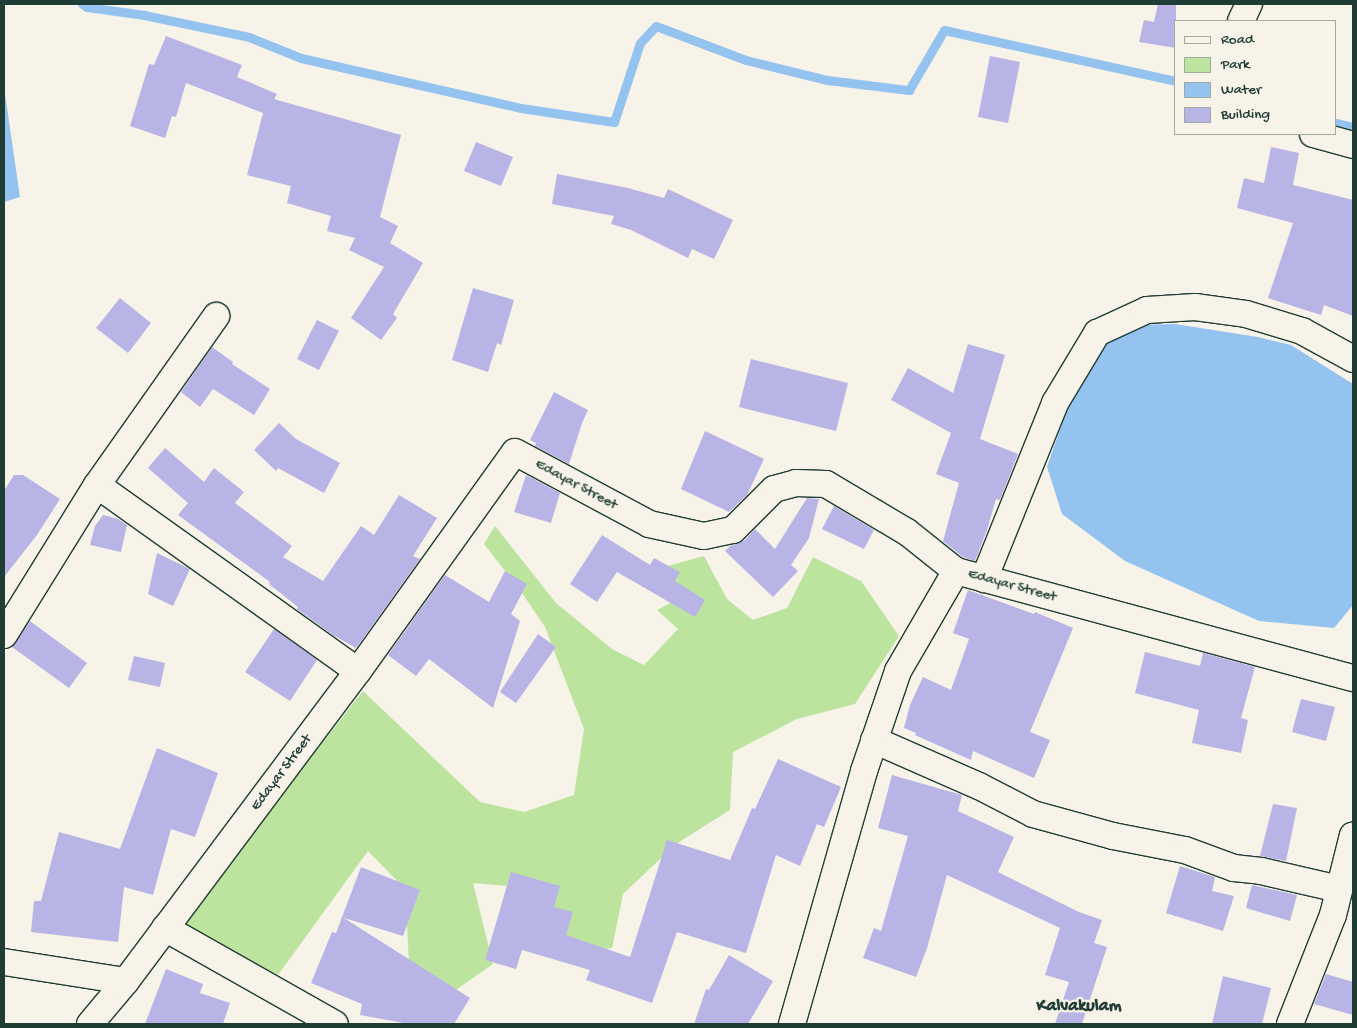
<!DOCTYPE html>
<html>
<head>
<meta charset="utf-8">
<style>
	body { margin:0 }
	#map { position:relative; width:1357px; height:1028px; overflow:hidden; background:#f7f3e8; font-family:"Gochi Hand",sans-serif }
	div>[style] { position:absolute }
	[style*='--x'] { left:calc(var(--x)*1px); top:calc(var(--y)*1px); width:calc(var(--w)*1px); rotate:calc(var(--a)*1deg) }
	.green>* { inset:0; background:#bde49f }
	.water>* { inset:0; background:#95c3f0 }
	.stream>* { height:9px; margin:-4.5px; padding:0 4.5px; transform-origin:4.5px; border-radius:4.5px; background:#95c3f0 }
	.building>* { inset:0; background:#b9b4e6 }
	.roads { filter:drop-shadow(1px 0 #1f3d34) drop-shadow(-1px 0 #1f3d34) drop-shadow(0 1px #1f3d34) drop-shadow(0 -1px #1f3d34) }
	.minor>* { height:26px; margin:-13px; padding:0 13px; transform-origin:13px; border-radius:13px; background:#f7f3e8 }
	span { translate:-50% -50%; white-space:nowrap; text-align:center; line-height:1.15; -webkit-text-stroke:4.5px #f7f3e8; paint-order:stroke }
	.street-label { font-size:15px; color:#1f3d34 }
	.quarter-label { font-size:18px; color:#1f3d34; font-weight:700 }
	.frame { position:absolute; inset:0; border:5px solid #1f3d34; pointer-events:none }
	.legend { position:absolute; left:1174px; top:20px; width:162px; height:115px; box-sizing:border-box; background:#f7f3e8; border:1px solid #a1aaa0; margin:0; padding:6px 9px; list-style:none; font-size:15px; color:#1f3d34 }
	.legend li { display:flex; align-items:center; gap:10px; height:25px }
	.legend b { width:25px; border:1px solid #a1aaa0 }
</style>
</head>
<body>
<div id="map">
	<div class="green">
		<i style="clip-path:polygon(495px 526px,556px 603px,612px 649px,644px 665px,678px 629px,657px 610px,680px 598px,664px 567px,704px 556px,727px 599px,753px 620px,787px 608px,813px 557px,861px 581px,899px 636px,855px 704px,797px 719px,733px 752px,730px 810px,676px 844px,623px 894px,612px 948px,571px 953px,529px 888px,473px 883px,493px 964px,453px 992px,409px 964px,405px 889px,368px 851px,278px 975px,181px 923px,363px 691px,480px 802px,524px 812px,574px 795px,584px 729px,545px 627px,520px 590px,484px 544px)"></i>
	</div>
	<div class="water">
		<i style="clip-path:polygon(4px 87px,20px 197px,4px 202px)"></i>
		<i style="clip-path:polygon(1175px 324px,1258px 337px,1291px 345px,1353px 384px,1353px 605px,1334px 628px,1259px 621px,1125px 561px,1062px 514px,1047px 467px,1065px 414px,1095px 355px,1127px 325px)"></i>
	</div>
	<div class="stream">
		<i style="--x:82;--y:4;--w:6;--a:31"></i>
		<i style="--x:87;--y:7;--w:58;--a:8"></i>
		<i style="--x:144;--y:15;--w:107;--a:11.8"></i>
		<i style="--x:249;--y:37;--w:56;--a:22"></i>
		<i style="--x:301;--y:58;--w:226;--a:12.8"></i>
		<i style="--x:521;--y:108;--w:94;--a:8.6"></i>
		<i style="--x:614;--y:122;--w:83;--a:-71.8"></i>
		<i style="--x:640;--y:43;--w:23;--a:-47"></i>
		<i style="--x:656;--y:26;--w:96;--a:20.7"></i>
		<i style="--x:746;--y:60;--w:83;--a:13.9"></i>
		<i style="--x:827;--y:80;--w:83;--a:7"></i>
		<i style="--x:909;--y:90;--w:69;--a:-59.7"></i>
		<i style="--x:944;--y:30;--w:238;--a:12.4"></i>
		<i style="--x:1336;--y:123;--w:17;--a:13"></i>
	</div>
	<div class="building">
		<i style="clip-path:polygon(1158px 4px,1176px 4px,1176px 48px,1139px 42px,1144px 20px,1154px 22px)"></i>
		<i style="clip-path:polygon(166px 36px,242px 65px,237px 77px,277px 94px,274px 99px,401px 135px,380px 217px,398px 226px,390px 243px,423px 263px,393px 314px,397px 318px,381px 340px,351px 318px,384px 267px,349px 250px,355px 238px,327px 231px,331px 216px,287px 203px,291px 186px,247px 175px,263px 113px,186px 83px,176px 117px,172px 116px,165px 138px,130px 126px,149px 64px,154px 65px)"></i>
		<i style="clip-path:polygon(990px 56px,1020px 62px,1008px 123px,978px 117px)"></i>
		<i style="clip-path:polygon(476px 142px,513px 157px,501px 186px,464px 171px)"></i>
		<i style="clip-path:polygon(1271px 147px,1299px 153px,1293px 185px,1353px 200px,1353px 316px,1324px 305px,1321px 315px,1268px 298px,1293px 223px,1237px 208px,1244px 178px,1264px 183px)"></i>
		<i style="clip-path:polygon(557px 174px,628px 188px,664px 198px,668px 189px,733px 220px,714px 259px,692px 249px,688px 258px,631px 230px,611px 224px,614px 216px,552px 204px)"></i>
		<i style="clip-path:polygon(473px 288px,514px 300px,501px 345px,497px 343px,488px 372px,452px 360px)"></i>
		<i style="clip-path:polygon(120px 298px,151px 323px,128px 353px,96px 328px)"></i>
		<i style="clip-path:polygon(317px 320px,339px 331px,319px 370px,297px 359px)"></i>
		<i style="clip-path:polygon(968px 344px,1005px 355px,980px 439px,1018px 454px,1000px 500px,996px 499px,987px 530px,975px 561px,963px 557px,943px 541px,959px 483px,936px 474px,951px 433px,891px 400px,908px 368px,953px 393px)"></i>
		<i style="clip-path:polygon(212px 347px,233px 362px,232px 364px,270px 389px,254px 415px,213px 389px,200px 407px,181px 392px)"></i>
		<i style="clip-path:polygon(751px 359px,848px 383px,836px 431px,739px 407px)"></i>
		<i style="clip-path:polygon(554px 392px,588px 410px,582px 423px,569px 464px,535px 446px,536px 443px,530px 440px)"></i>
		<i style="clip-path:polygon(279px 423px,296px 439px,340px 463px,324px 493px,278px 468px,276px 471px,254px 450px)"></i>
		<i style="clip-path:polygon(705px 431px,764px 459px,747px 495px,729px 512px,681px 489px)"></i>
		<i style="clip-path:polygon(165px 448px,204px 482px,214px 468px,244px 492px,235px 503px,292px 546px,283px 557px,323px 581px,361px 526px,374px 535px,399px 495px,437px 518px,413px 556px,420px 559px,356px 648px,333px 635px,297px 609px,298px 607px,269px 584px,270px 582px,178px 515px,188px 503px,148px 468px)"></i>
		<i style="clip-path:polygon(14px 475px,23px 475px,60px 499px,37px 535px,4px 577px,4px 491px)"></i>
		<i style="clip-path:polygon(526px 475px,560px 493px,551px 523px,514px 512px)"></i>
		<i style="clip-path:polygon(807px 498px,819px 499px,809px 538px,791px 565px,798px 571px,773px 597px,725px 551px,730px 546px,744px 541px,755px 529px,775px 549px)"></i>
		<i style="clip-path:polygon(834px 506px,874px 530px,864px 549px,822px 529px)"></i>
		<i style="clip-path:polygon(103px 515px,118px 519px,127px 525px,121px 552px,90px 545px,95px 526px)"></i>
		<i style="clip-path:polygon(602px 535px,650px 565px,654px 558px,680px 572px,675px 581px,705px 600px,695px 617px,617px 572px,597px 602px,570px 584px)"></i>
		<i style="clip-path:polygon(157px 553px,190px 569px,173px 606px,148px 594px)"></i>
		<i style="clip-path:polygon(505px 571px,527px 584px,511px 614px,520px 621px,493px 708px,429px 659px,416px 676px,388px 655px,445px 575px,489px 602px)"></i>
		<i style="clip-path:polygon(968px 590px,1034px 614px,1035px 612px,1073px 628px,1030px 732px,1050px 740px,1034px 778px,973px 751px,971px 760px,915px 735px,916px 733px,904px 728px,910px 705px,923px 677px,951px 690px,969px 639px,953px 633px)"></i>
		<i style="clip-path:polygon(30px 621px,87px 663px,69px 688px,12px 647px)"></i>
		<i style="clip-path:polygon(274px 629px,317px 660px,290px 701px,245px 672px)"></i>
		<i style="clip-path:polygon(538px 634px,556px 647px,516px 703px,500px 692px)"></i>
		<i style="clip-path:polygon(1145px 652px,1200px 666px,1203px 653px,1255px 667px,1241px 718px,1248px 720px,1241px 753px,1192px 743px,1199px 710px,1135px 693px)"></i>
		<i style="clip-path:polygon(134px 656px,165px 663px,160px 687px,128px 680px)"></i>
		<i style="clip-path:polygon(1301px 699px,1335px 707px,1326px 741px,1292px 732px)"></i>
		<i style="clip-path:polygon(157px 748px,218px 773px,195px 837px,171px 829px,153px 895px,124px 887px,118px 942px,31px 932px,34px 901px,41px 901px,59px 832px,120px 849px)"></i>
		<i style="clip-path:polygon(778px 759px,841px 787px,824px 827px,817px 824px,800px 866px,776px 855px,746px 953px,677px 932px,652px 1003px,586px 980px,590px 970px,522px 950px,516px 969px,485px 960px,511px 872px,560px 886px,554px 907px,573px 912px,566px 935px,630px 957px,667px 840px,730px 860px,752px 808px,755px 809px)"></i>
		<i style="clip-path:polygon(892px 775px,962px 795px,958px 811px,1014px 837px,998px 872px,1079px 912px,1102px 920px,1094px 943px,1107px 947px,1082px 1024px,1055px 1024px,1069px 982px,1045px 975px,1060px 928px,947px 875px,927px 948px,916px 977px,863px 958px,874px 928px,881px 931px,908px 836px,878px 828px)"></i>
		<i style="clip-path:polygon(1273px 804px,1297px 808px,1286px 861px,1260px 856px)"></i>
		<i style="clip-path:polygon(1180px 866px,1215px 877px,1212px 891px,1234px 896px,1223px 931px,1166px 913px)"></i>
		<i style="clip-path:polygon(361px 867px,420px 890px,403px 936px,344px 918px,470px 998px,454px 1024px,409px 1024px,360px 1015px,362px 1004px,311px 983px,332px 932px,336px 933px)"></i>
		<i style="clip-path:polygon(1252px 885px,1297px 895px,1290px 921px,1246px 908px)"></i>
		<i style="clip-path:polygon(729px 955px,773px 981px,748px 1024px,694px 1024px,706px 989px,709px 990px)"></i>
		<i style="clip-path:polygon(166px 969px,203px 984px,200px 993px,230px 1003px,223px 1024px,145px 1024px)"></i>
		<i style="clip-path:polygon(1326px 974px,1353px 982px,1353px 1015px,1314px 1004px)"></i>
		<i style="clip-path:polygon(1223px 976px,1271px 988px,1262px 1024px,1212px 1024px)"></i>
	</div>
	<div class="roads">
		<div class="minor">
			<i style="--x:1241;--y:21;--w:19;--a:-65"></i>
			<i style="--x:1313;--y:134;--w:41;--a:15.4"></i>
			<i style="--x:97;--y:485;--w:320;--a:35.5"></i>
			<i style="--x:984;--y:579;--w:190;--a:-68"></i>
			<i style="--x:1055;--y:403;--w:82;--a:-59"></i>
			<i style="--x:1097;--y:333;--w:55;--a:-24.7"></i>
			<i style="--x:1147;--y:310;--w:48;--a:-3.6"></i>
			<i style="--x:1195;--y:307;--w:51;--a:7.8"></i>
			<i style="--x:1246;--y:314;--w:59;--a:16.9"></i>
			<i style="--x:1302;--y:331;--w:58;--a:28.8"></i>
			<i style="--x:4;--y:635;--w:176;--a:-58.2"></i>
			<i style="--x:97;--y:485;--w:207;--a:-54.8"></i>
			<i style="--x:874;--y:740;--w:115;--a:23.7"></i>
			<i style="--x:979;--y:786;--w:61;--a:27.4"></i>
			<i style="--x:1033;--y:814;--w:83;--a:15.4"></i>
			<i style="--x:1113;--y:836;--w:73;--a:11"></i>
			<i style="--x:1185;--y:850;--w:52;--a:20.2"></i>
			<i style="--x:1234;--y:868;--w:27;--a:6"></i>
			<i style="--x:1261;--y:871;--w:80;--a:13"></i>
			<i style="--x:165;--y:928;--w:195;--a:29.5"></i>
			<i style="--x:4;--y:962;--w:123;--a:8.9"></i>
			<i style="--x:90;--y:1024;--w:56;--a:-50.1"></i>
			<i style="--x:126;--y:981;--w:387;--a:-53.2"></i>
			<i style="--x:358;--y:671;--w:269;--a:-54.4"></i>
			<i style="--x:515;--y:452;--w:152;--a:28.2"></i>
			<i style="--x:649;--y:524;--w:56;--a:12.3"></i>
			<i style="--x:704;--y:536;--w:30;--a:-12"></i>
			<i style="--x:733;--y:530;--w:58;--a:-45"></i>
			<i style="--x:774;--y:489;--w:23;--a:-15"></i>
			<i style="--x:796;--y:483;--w:30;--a:2"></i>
			<i style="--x:826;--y:484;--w:94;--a:30.7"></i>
			<i style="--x:907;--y:532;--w:63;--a:38.5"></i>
			<i style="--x:956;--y:571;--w:411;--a:15.1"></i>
			<i style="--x:792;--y:1024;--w:263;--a:-74.1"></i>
			<i style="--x:864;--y:771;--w:106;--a:-71.2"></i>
			<i style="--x:898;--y:671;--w:116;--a:-59.9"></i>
			<i style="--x:1290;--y:1024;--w:117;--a:-68.5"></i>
			<i style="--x:1333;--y:915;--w:82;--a:-76"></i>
		</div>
	</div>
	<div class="street-label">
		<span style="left:576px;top:485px;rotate:28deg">Edayar Street</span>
		<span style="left:1012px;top:586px;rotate:15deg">Edayar Street</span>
		<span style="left:282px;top:773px;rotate:-53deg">Edayar Street</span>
	</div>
	<div class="quarter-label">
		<span style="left:1079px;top:1007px">Kalvakulam</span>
	</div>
	<div class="frame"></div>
	<ul class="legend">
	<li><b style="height:6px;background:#f7f3e8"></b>Road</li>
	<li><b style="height:14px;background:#bde49f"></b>Park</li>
	<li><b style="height:14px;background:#95c3f0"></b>Water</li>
	<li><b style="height:14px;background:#b9b4e6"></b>Building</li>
	</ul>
</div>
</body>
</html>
